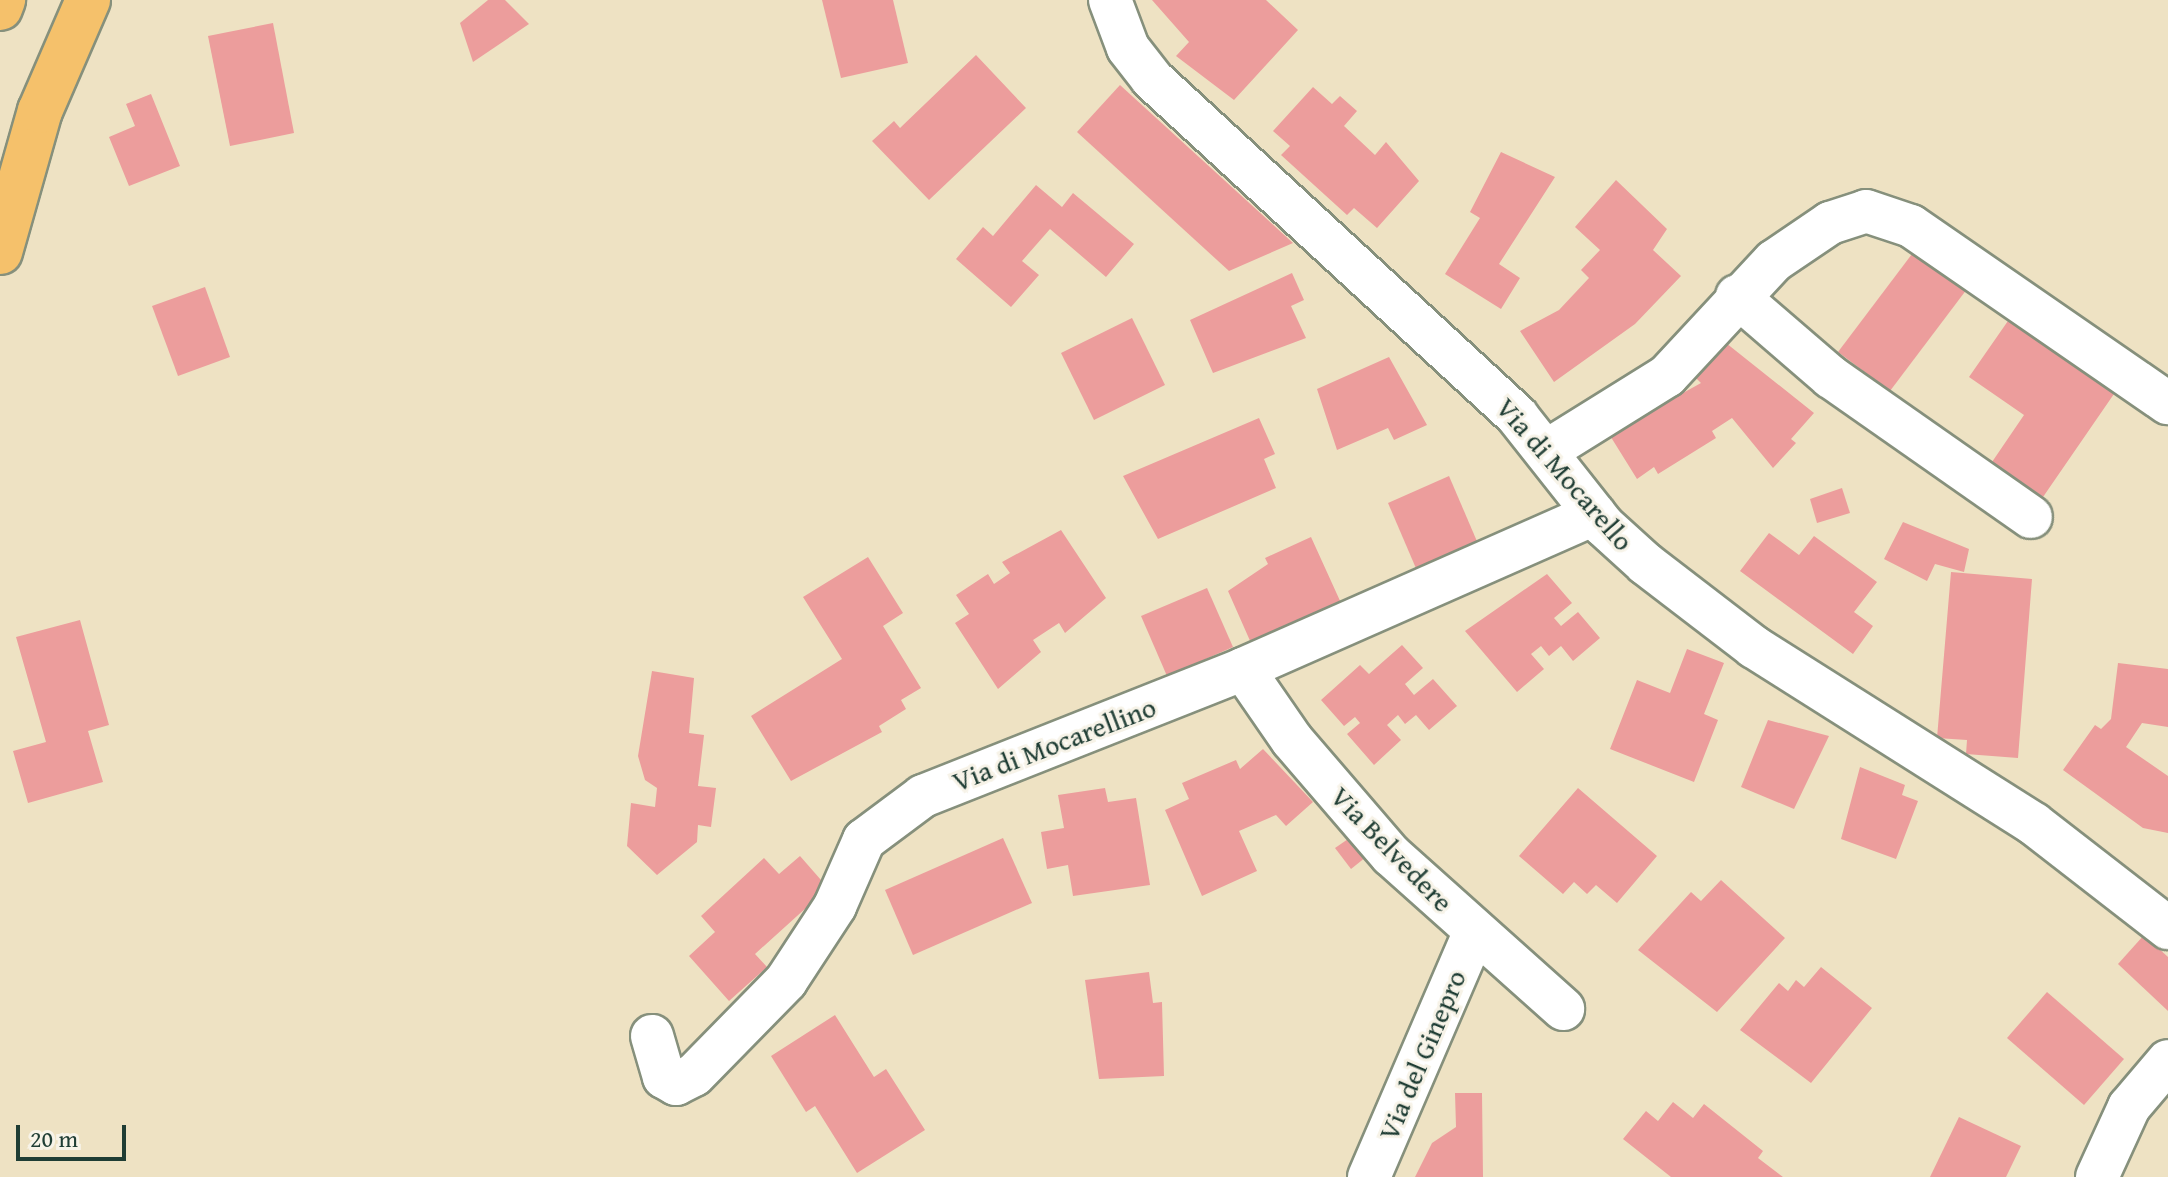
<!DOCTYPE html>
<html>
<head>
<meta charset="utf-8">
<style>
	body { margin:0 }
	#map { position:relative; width:2168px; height:1177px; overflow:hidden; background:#eee2c3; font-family:"Gentium Book Plus",serif }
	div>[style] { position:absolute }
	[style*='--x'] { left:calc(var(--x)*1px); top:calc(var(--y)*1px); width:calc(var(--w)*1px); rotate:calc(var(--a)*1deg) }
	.building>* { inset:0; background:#ec9d9c }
	.roads { filter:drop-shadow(2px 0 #86907c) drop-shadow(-2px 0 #86907c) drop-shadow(0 2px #86907c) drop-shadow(0 -2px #86907c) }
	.minor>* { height:42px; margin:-21px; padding:0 21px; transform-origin:21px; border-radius:21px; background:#fff }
	.major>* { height:44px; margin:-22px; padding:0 22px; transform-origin:22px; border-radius:22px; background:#f5c16b }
	.highway>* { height:44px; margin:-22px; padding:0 22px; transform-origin:22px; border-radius:22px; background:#f5c16b }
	span { translate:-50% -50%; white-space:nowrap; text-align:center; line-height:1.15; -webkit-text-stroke:6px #f7f3e8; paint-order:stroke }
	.street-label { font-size:28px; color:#1f3d34 }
	.scale { position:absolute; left:16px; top:1125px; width:110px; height:36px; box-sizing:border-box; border:4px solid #1f3d34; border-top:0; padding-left:10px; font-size:24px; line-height:28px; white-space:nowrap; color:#1f3d34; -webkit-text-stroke:6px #f7f3e8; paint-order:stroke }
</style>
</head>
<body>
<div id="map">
	<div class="building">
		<i style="clip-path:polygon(488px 0,505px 0,529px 24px,473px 62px,460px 23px)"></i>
		<i style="clip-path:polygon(822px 0,893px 0,908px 63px,841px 78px)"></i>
		<i style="clip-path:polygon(1152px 0,1266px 0,1298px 30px,1234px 100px,1176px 56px,1189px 42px)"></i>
		<i style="clip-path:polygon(273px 23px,294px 133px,230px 146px,208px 36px)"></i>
		<i style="clip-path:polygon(976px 55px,1026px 108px,929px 200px,872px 141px,894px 121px,900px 128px)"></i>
		<i style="clip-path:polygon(1120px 85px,1293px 243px,1229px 271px,1077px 132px)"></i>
		<i style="clip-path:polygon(1313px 87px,1332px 104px,1340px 96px,1357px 111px,1344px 126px,1375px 155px,1386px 142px,1419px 181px,1377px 228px,1354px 208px,1347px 215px,1281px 155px,1290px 146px,1273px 131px)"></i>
		<i style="clip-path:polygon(151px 94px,180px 166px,129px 186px,109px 137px,135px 126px,126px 104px)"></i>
		<i style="clip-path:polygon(1501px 152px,1555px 177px,1499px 264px,1520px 278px,1501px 309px,1445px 274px,1480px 218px,1470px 212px)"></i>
		<i style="clip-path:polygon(1616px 180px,1667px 229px,1653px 250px,1681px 276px,1635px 324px,1554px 382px,1520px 331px,1559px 310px,1589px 278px,1581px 270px,1600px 250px,1575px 227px)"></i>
		<i style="clip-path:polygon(1036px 185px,1062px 207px,1073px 193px,1134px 244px,1106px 277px,1050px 229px,1022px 261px,1039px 275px,1011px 307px,956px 259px,983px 227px,993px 236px)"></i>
		<i style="clip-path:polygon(1915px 250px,1967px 289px,1890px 391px,1838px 352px)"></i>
		<i style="clip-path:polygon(1292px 273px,1304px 300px,1291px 306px,1306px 338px,1213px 373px,1190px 320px)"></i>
		<i style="clip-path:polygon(205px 287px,230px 357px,178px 376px,152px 306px)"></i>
		<i style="clip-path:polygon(1132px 318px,1165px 385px,1094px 420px,1061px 353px)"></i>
		<i style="clip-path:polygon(2010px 318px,2116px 391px,2043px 497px,1992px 462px,2024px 415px,1969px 377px)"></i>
		<i style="clip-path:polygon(1726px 343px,1814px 413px,1791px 439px,1796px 443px,1773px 468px,1732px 418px,1712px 431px,1716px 438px,1658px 474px,1654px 467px,1637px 479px,1609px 434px,1701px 383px,1695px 377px)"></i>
		<i style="clip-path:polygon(1389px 357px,1427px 425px,1394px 440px,1388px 428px,1337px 450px,1317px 389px)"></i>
		<i style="clip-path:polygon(1259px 418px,1275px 454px,1264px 459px,1276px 488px,1158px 539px,1123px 476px)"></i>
		<i style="clip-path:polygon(1449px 476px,1479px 546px,1418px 573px,1388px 503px)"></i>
		<i style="clip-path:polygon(1842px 488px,1850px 513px,1817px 523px,1810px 499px)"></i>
		<i style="clip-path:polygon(1903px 522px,1969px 549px,1964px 572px,1935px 564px,1927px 581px,1884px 559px)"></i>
		<i style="clip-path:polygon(1061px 530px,1106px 598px,1065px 633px,1059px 623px,1033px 640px,1041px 652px,998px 689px,955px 623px,969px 614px,956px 595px,988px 574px,994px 584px,1010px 573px,1002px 562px)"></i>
		<i style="clip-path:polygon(1769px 533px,1799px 555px,1814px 536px,1877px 582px,1854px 612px,1873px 626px,1853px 654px,1740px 571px)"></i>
		<i style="clip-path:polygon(1311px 537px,1341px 603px,1251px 643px,1228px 591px,1268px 564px,1265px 558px)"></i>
		<i style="clip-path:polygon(868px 557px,903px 613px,883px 626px,921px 688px,901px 700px,906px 709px,879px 726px,882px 732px,791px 781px,751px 716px,842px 659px,803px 597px)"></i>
		<i style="clip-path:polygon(1951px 572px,2032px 579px,2018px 758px,1966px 754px,1967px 740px,1937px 738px)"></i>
		<i style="clip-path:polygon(1547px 574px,1572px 603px,1554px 618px,1561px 626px,1578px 612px,1600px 638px,1573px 661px,1561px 646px,1549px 656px,1541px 646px,1531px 654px,1544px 669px,1517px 692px,1465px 631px)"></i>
		<i style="clip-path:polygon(1207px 588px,1233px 647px,1167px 676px,1141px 616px)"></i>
		<i style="clip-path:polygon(80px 620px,109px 725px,88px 731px,103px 782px,28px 803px,13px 751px,46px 742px,16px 637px)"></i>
		<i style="clip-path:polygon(1402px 645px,1423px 668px,1405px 684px,1414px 695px,1433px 679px,1457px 706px,1429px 730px,1416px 715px,1405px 724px,1398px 715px,1387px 725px,1401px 740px,1374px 765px,1347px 734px,1360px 723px,1355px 717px,1344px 726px,1321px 700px,1360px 665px,1369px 674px)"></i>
		<i style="clip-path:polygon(1687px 649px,1724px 663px,1704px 714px,1718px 720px,1694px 782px,1610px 749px,1637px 680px,1670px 693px)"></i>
		<i style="clip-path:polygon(2118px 663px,2168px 669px,2168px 727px,2142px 723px,2126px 747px,2168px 776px,2168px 833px,2143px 828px,2063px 770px,2095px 725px,2101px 729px,2111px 719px)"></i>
		<i style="clip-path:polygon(652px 671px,694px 678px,689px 733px,704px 735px,698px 786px,716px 788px,711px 827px,698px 825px,697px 842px,657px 875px,627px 846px,631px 803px,655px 807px,657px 788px,645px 780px,638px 756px)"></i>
		<i style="clip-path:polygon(1768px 720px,1829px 736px,1794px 809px,1741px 787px)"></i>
		<i style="clip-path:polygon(1263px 749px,1313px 802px,1286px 826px,1276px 815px,1239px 831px,1257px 871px,1202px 896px,1165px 810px,1189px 799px,1182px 783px,1236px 760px,1240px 769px)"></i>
		<i style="clip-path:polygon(1860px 767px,1905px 785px,1902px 795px,1918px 801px,1896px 859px,1841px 839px)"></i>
		<i style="clip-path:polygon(1105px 788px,1108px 802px,1136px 798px,1150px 885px,1073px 896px,1068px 865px,1047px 869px,1041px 832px,1064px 828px,1058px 795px)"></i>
		<i style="clip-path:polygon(1578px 788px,1657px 856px,1617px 903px,1596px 885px,1587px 894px,1574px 882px,1563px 894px,1519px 856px)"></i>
		<i style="clip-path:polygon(1351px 837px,1366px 857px,1351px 869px,1335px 848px)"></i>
		<i style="clip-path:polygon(1003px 838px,1032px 903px,913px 955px,885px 890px)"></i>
		<i style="clip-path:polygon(800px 856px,828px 888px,755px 954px,767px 967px,729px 1001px,689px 956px,715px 932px,701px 916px,764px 858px,779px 874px)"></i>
		<i style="clip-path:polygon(1721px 880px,1785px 938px,1717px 1012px,1638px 950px,1691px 892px,1701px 901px)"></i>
		<i style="clip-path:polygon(2144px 935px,2168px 957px,2168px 1011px,2118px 964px)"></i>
		<i style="clip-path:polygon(1821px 967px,1872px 1008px,1811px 1083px,1740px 1030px,1779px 983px,1788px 991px,1796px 980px,1804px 987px)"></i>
		<i style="clip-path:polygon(1149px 972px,1153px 1003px,1162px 1002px,1164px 1076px,1099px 1079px,1085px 980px)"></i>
		<i style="clip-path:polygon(2047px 992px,2124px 1059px,2084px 1105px,2007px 1038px)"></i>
		<i style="clip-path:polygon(835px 1015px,874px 1077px,886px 1069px,925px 1130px,857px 1173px,815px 1106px,806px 1112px,771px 1056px)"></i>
		<i style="clip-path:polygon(1455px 1093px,1482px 1093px,1483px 1177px,1415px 1177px,1432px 1143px,1456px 1127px)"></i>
		<i style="clip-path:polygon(1673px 1102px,1693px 1118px,1704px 1104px,1763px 1151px,1758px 1158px,1783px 1177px,1671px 1177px,1623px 1139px,1646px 1111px,1658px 1121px)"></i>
		<i style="clip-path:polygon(1959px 1117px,2021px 1146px,2006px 1177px,1930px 1177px)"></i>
	</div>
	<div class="roads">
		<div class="minor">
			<i style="--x:1110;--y:0;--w:51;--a:69.4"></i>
			<i style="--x:1128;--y:48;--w:39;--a:52"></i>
			<i style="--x:1152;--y:79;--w:497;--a:42.7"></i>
			<i style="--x:1517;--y:416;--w:139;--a:51.7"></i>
			<i style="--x:1603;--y:525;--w:58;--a:42.2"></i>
			<i style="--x:1646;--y:564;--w:136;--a:37.5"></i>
			<i style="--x:1754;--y:647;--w:331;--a:32.3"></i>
			<i style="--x:2034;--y:824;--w:170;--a:37.8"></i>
			<i style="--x:1737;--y:296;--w:124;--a:40.8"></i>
			<i style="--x:1831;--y:377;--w:244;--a:35"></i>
			<i style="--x:1548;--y:450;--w:140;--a:-31.9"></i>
			<i style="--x:1667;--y:376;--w:157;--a:-47.1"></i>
			<i style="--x:1774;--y:261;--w:68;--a:-34.2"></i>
			<i style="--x:1830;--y:223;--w:38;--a:-18"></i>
			<i style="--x:1866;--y:211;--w:47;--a:18.4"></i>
			<i style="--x:1911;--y:226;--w:312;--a:34.6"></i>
			<i style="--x:1243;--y:669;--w:86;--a:55.4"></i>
			<i style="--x:1292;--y:740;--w:152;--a:49.3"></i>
			<i style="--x:1391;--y:855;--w:231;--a:41.8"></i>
			<i style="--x:652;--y:1036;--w:43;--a:73.7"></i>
			<i style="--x:664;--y:1077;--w:14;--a:30"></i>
			<i style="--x:676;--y:1084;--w:20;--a:-27"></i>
			<i style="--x:694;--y:1075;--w:132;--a:-45.6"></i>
			<i style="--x:786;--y:981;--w:90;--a:-56.8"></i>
			<i style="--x:835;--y:906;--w:72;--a:-66.3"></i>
			<i style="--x:864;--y:840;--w:74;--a:-36.7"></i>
			<i style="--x:923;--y:796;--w:344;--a:-21.6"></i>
			<i style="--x:1243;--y:669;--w:384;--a:-23.8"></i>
			<i style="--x:1369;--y:1177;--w:266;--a:-66.7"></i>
			<i style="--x:2097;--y:1177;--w:77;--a:-65.4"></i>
			<i style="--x:2129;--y:1107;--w:60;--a:-49.7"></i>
		</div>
		<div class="major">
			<i style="--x:0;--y:252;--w:147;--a:-74.2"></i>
			<i style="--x:40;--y:111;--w:121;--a:-66.6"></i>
		</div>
		<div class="highway">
			<i style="--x:0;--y:8;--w:9;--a:-69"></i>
		</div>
	</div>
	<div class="street-label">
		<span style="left:1565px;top:474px;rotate:49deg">Via di Mocarello</span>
		<span style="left:1054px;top:744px;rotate:-21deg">Via di Mocarellino</span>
		<span style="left:1392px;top:849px;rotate:46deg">Via Belvedere</span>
		<span style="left:1422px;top:1055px;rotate:-67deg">Via del Ginepro</span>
	</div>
	<div class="scale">20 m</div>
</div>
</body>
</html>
